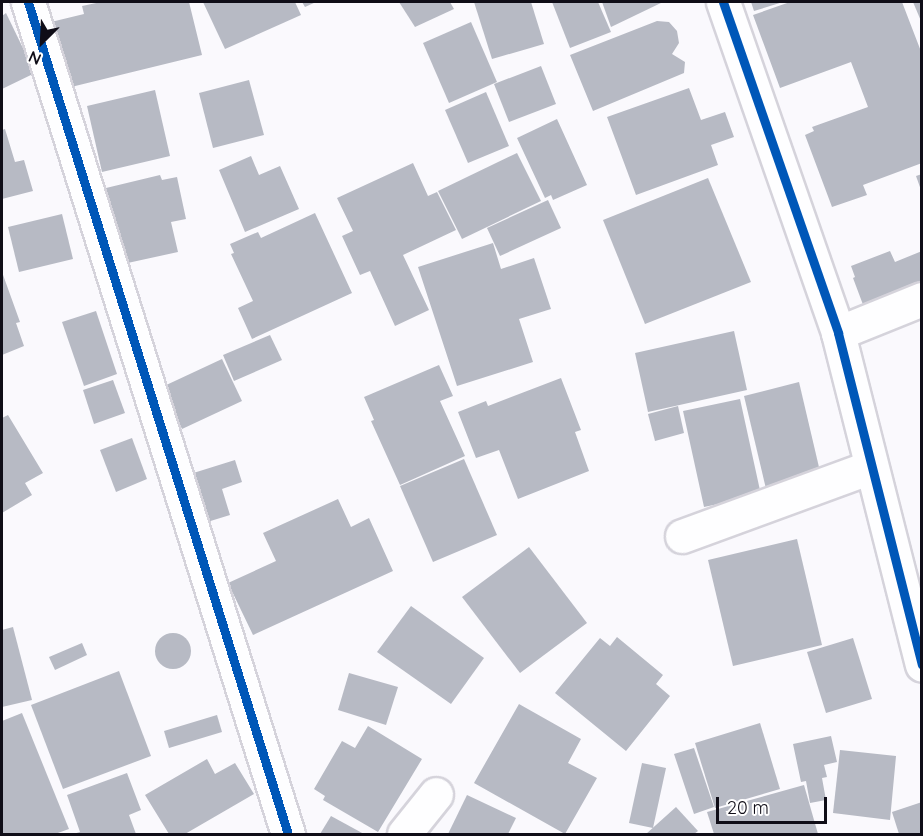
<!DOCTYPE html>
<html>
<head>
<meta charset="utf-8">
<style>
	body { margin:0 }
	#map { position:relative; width:923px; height:836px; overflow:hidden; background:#faf9fd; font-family:Quicksand,sans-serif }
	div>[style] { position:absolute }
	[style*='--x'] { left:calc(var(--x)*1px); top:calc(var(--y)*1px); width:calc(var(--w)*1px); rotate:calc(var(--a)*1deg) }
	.building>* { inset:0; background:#b7bac4 }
	.round { border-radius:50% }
	.roads { filter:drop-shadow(2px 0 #d5d3db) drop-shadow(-2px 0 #d5d3db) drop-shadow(0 2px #d5d3db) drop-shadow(0 -2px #d5d3db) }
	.minor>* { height:33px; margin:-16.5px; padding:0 16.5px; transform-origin:16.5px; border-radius:16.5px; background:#fefeff }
	.cycleway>* { height:9px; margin:-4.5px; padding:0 4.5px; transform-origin:4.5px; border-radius:4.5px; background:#0057b8 }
	span { translate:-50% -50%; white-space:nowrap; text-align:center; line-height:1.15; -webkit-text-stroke:6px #fff; paint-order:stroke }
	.frame { position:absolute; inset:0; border:3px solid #0f0d17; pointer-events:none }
	.north { position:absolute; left:12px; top:12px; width:60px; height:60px; -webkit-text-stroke:4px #fff; paint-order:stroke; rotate:204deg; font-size:16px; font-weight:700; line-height:24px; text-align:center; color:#0f0d17 }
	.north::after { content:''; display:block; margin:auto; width:21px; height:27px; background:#0f0d17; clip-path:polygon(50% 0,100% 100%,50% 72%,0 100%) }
	.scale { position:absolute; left:716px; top:797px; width:111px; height:27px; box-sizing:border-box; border:3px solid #0f0d17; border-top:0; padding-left:8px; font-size:18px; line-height:21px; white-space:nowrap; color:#0f0d17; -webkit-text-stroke:4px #fff; paint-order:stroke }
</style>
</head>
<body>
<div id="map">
	<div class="building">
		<i style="clip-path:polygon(101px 2px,189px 2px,202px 55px,67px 88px,51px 22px,84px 14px,82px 6px)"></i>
		<i style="clip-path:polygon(203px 2px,295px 2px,301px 15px,225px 49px)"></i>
		<i style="clip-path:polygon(302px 2px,316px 2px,305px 7px)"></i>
		<i style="clip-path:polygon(399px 2px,450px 2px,454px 9px,415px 27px)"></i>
		<i style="clip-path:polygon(474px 2px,531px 2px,544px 44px,492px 59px)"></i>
		<i style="clip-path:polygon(552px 2px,598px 2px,611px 32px,570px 48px)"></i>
		<i style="clip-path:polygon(602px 2px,663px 2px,611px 27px)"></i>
		<i style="clip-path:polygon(751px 2px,783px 2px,754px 11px)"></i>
		<i style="clip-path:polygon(790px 2px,902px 2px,922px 54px,922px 163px,863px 185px,867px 195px,832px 207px,805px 135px,814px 131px,812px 127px,868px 107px,851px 62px,780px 88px,753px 15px)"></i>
		<i style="clip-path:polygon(913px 2px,922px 2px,922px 21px,921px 21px)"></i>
		<i style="clip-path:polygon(6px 13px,35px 73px,2px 89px,2px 16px)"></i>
		<i style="clip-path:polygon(657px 21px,669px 22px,677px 31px,679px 43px,672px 54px,685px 62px,684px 73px,593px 111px,570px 55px)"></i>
		<i style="clip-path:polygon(471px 22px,497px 82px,449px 103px,423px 43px)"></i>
		<i style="clip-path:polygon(541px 66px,556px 104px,509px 122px,494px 84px)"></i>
		<i style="clip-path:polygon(249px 80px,264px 135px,213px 148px,199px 93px)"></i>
		<i style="clip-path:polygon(689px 88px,701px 120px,725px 112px,734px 137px,711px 145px,718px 165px,636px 195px,607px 117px)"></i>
		<i style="clip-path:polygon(155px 90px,170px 156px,102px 172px,87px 106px)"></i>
		<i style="clip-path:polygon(486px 92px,509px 146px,468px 163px,445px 110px)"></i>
		<i style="clip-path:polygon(557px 119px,587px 185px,553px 200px,551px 195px,545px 198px,517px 138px)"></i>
		<i style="clip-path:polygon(5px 129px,15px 162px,24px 160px,33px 191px,2px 199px,2px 130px)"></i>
		<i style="clip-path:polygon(517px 153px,541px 201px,462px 239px,438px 191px)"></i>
		<i style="clip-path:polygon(251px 156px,259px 175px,280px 166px,299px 209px,245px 232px,219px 170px)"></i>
		<i style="clip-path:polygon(413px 163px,428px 196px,437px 192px,456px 230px,403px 255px,429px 310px,395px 326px,370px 271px,360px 275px,342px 236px,353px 231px,337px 198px)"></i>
		<i style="clip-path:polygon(922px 174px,922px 190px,921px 190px,916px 176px)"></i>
		<i style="clip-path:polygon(160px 175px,162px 180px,177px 177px,186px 219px,171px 222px,178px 252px,123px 264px,106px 188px)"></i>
		<i style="clip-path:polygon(708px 178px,751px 282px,645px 324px,603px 220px)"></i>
		<i style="clip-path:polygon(548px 200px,561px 228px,500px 256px,487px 228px)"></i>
		<i style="clip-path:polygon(315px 213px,352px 293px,252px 339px,238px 308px,253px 301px,231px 254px,234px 253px,230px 244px,258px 232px,261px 238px)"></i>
		<i style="clip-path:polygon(62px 214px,73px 259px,19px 272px,8px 227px)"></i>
		<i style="clip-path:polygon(493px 243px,501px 269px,534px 258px,551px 309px,519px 319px,533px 362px,457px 386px,418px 267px)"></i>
		<i style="clip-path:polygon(890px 251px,895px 262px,922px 251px,922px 288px,865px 310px,853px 278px,855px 277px,851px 266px)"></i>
		<i style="clip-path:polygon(2px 272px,20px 322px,16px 323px,24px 346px,2px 355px)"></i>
		<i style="clip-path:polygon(96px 311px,117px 374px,84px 386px,62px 322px)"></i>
		<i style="clip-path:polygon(734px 331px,747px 390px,648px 412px,635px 353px)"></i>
		<i style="clip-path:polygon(270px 335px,282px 360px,234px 381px,223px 355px)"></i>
		<i style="clip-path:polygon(222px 359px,242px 401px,182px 429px,162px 387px)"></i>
		<i style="clip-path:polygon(439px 365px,453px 396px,440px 401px,465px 456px,400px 485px,371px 421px,374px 420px,364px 397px)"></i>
		<i style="clip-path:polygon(561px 378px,581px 430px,575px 432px,589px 471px,518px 499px,499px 450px,476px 458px,458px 412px,486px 401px,488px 406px)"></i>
		<i style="clip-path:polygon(113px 380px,125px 413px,94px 424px,83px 390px)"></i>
		<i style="clip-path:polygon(799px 382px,822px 480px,767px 493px,744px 396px)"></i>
		<i style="clip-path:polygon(740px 399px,761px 495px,704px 507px,683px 411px)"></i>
		<i style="clip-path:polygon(678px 406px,684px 433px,655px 441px,648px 414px)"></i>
		<i style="clip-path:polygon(8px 415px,43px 473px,25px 483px,32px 495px,2px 513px,2px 418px)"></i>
		<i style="clip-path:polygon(132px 438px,147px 479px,116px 492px,100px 450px)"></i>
		<i style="clip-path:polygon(464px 459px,497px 535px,433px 562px,400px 486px)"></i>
		<i style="clip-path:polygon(235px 460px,242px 482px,222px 489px,230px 515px,204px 523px,187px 475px)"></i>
		<i style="clip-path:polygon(338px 499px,351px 527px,369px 518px,393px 571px,253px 635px,228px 583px,276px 561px,263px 533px)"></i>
		<i style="clip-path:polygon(797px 539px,822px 645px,733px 666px,708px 560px)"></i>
		<i style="clip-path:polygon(529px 547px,587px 623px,520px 673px,462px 597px)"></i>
		<i style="clip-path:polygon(411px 606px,484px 658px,451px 704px,377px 652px)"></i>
		<i style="clip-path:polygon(13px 627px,32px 700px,2px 707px,2px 630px)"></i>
		<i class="round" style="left:155px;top:633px;width:36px;height:36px"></i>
		<i style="clip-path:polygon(617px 637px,663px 675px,656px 684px,670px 696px,626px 751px,555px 693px,600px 638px,610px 646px)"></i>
		<i style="clip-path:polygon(853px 638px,872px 699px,826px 713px,807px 652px)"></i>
		<i style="clip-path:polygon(82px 643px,87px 655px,55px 670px,49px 657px)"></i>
		<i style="clip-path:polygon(119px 671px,151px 756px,63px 789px,31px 705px)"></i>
		<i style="clip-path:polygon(349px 673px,398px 687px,386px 725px,338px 710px)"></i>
		<i style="clip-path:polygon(519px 704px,581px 739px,568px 763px,597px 778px,565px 834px,474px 783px)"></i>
		<i style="clip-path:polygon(22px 713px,69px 829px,55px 834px,2px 834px,2px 721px)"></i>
		<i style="clip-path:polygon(217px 715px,222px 732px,169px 748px,164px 731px)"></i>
		<i style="clip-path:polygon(760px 723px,780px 789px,715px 808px,695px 743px)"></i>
		<i style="clip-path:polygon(368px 726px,422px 759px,378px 832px,323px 800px,325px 796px,314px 789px,342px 741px,355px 748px)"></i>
		<i style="clip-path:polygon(831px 736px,837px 762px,824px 765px,827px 777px,822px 778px,826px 800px,810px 803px,806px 781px,801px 782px,793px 744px)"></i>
		<i style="clip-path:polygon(694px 748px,714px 807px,694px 814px,674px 754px)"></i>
		<i style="clip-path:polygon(840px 750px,896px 756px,890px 820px,833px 813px)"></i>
		<i style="clip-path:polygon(207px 759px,215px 774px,235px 763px,254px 794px,185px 834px,169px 834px,145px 795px)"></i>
		<i style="clip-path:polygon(642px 763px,666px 768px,653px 828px,629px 823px)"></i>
		<i style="clip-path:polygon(127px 773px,141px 810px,129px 815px,136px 834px,73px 834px,80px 832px,67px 795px)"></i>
		<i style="clip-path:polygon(804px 785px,818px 834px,714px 834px,707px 812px)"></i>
		<i style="clip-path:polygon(467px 795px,516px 818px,508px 834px,448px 834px)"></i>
		<i style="clip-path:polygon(922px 802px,922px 834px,899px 834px,892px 812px)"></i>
		<i style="clip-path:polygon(676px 807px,698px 831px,694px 834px,646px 834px)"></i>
		<i style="clip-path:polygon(331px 816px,364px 834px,320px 834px)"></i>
	</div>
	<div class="roads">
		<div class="minor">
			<i style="--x:28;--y:2;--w:872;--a:72.65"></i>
			<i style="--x:723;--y:2;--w:350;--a:70.8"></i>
			<i style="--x:838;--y:333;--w:342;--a:75.8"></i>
			<i style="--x:838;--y:333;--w:91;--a:-22"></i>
			<i style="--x:682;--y:536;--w:201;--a:-20.1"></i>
			<i style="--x:404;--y:834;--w:51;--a:-51.3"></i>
		</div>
	</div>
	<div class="cycleway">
		<i style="--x:28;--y:2;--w:872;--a:72.65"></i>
		<i style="--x:723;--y:2;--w:350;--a:70.8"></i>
		<i style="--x:838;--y:333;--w:342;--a:75.8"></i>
	</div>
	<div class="frame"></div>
	<div class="north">N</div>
	<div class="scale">20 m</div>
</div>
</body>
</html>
